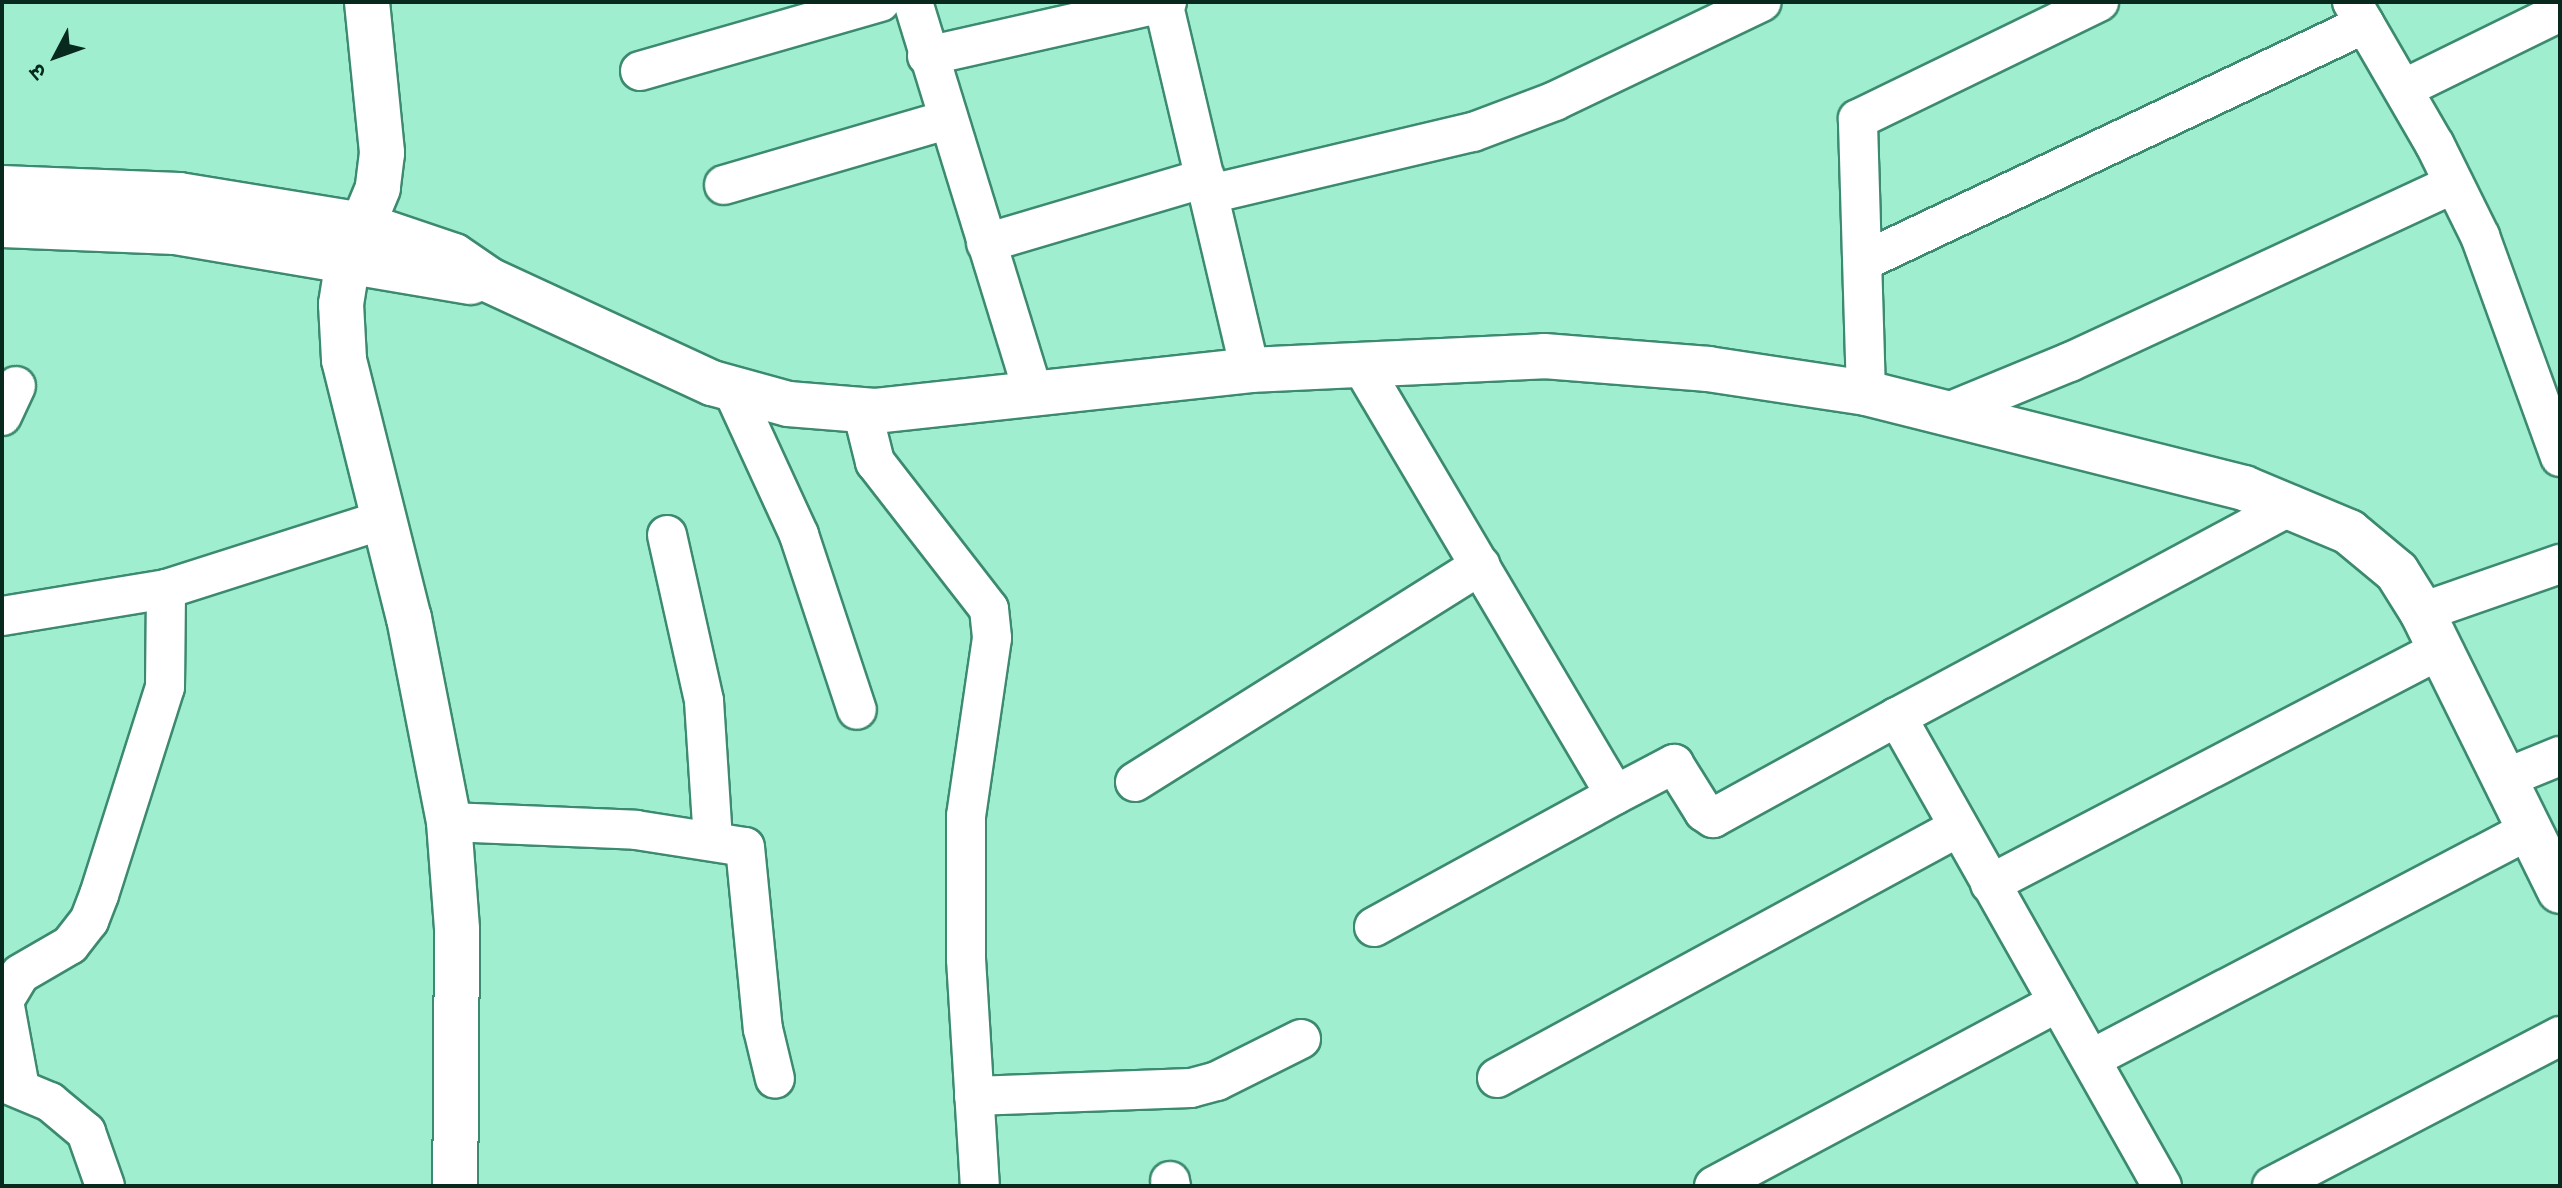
<!DOCTYPE html>
<html>
<head>
<meta charset="utf-8">
<style>
	body { margin:0 }
	#map { position:relative; width:2562px; height:1188px; overflow:hidden; background:#a0eed0; font-family:"DM Sans","Noto Sans Devanagari",sans-serif }
	div>[style] { position:absolute }
	[style*='--x'] { left:calc(var(--x)*1px); top:calc(var(--y)*1px); width:calc(var(--w)*1px); rotate:calc(var(--a)*1deg) }
	.roads { filter:drop-shadow(2px 0 #3c8a6f) drop-shadow(-2px 0 #3c8a6f) drop-shadow(0 2px #3c8a6f) drop-shadow(0 -2px #3c8a6f) }
	.minor>* { height:38px; margin:-19px; padding:0 19px; transform-origin:19px; border-radius:19px; background:#fff }
	.tertiary>* { height:44px; margin:-22px; padding:0 22px; transform-origin:22px; border-radius:22px; background:#fff }
	.secondary>* { height:44px; margin:-22px; padding:0 22px; transform-origin:22px; border-radius:22px; background:#fff }
	span { translate:-50% -50%; white-space:nowrap; text-align:center; line-height:1.15; -webkit-text-stroke:6px #a0eed0; paint-order:stroke }
	.frame { position:absolute; inset:0; border:4px solid #07291e; pointer-events:none }
	.north { position:absolute; left:16px; top:16px; width:80px; height:80px; -webkit-text-stroke:6px #a0eed0; paint-order:stroke; rotate:229deg; font-size:22px; font-weight:700; line-height:32px; text-align:center; color:#07291e }
	.north::after { content:''; display:block; margin:auto; width:28px; height:36px; background:#07291e; clip-path:polygon(50% 0,100% 100%,50% 72%,0 100%) }
</style>
</head>
<body>
<div id="map">
	<div class="roads">
		<div class="minor">
			<i style="--x:913;--y:2;--w:412;--a:72.9"></i>
			<i style="--x:1163;--y:2;--w:378;--a:76.7"></i>
			<i style="--x:2352;--y:2;--w:165;--a:59.9"></i>
			<i style="--x:2435;--y:145;--w:102;--a:63.7"></i>
			<i style="--x:2480;--y:236;--w:235;--a:70.1"></i>
			<i style="--x:927;--y:56;--w:246;--a:-12.7"></i>
			<i style="--x:640;--y:71;--w:250;--a:-16"></i>
			<i style="--x:2403;--y:89;--w:175;--a:-26.1"></i>
			<i style="--x:724;--y:185;--w:232;--a:-16.3"></i>
			<i style="--x:1210;--y:194;--w:270;--a:-13.3"></i>
			<i style="--x:1473;--y:132;--w:88;--a:-20.7"></i>
			<i style="--x:1555;--y:101;--w:229;--a:-25.6"></i>
			<i style="--x:986;--y:243;--w:229;--a:-16.5"></i>
			<i style="--x:1864;--y:261;--w:554;--a:-25.32"></i>
			<i style="--x:1361;--y:365;--w:499;--a:59.4"></i>
			<i style="--x:1615;--y:795;--w:67;--a:-27.7"></i>
			<i style="--x:1674;--y:764;--w:57;--a:58"></i>
			<i style="--x:1704;--y:812;--w:11;--a:34"></i>
			<i style="--x:1713;--y:818;--w:210;--a:-28.8"></i>
			<i style="--x:732;--y:389;--w:161;--a:65.3"></i>
			<i style="--x:799;--y:535;--w:184;--a:71.7"></i>
			<i style="--x:1866;--y:393;--w:274;--a:-91.7"></i>
			<i style="--x:1858;--y:119;--w:268;--a:-25.9"></i>
			<i style="--x:862;--y:410;--w:54;--a:76"></i>
			<i style="--x:875;--y:462;--w:186;--a:52.2"></i>
			<i style="--x:989;--y:609;--w:29;--a:84"></i>
			<i style="--x:992;--y:638;--w:180;--a:98.3"></i>
			<i style="--x:966;--y:816;--w:143;--a:90"></i>
			<i style="--x:966;--y:959;--w:227;--a:86.5"></i>
			<i style="--x:1948;--y:412;--w:132;--a:-22.3"></i>
			<i style="--x:2070;--y:362;--w:421;--a:-24.9"></i>
			<i style="--x:2;--y:416;--w:33;--a:-65"></i>
			<i style="--x:667;--y:535;--w:170;--a:77.4"></i>
			<i style="--x:704;--y:701;--w:138;--a:86.3"></i>
			<i style="--x:2422;--y:612;--w:146;--a:-19.2"></i>
			<i style="--x:2;--y:616;--w:166;--a:-9.3"></i>
			<i style="--x:166;--y:589;--w:230;--a:-17.7"></i>
			<i style="--x:2506;--y:778;--w:58;--a:-22.2"></i>
			<i style="--x:1135;--y:782;--w:408;--a:-32.1"></i>
			<i style="--x:449;--y:822;--w:187;--a:2.4"></i>
			<i style="--x:636;--y:830;--w:110;--a:8.9"></i>
			<i style="--x:745;--y:847;--w:183;--a:84.4"></i>
			<i style="--x:763;--y:1029;--w:51;--a:76.5"></i>
			<i style="--x:1990;--y:884;--w:509;--a:-27.52"></i>
			<i style="--x:1374;--y:927;--w:275;--a:-28.7"></i>
			<i style="--x:2091;--y:1059;--w:496;--a:-27.6"></i>
			<i style="--x:1497;--y:1078;--w:524;--a:-28.52"></i>
			<i style="--x:2;--y:1082;--w:52;--a:22.6"></i>
			<i style="--x:50;--y:1102;--w:47;--a:39.8"></i>
			<i style="--x:86;--y:1132;--w:57;--a:70.6"></i>
			<i style="--x:20;--y:1088;--w:88;--a:-100.4"></i>
			<i style="--x:4;--y:1001;--w:31;--a:-59"></i>
			<i style="--x:20;--y:974;--w:58;--a:-30.1"></i>
			<i style="--x:70;--y:945;--w:31;--a:-52"></i>
			<i style="--x:89;--y:921;--w:28;--a:-69"></i>
			<i style="--x:99;--y:895;--w:218;--a:-72.4"></i>
			<i style="--x:165;--y:687;--w:98;--a:-89.4"></i>
			<i style="--x:974;--y:1096;--w:217;--a:-2.1"></i>
			<i style="--x:1191;--y:1088;--w:27;--a:-15"></i>
			<i style="--x:1217;--y:1081;--w:94;--a:-26.6"></i>
			<i style="--x:1170;--y:1181;--w:5;--a:79"></i>
			<i style="--x:1714;--y:1186;--w:390;--a:-28.1"></i>
			<i style="--x:2162;--y:1186;--w:539;--a:-119.47"></i>
			<i style="--x:1897;--y:717;--w:448;--a:-28.2"></i>
			<i style="--x:2272;--y:1186;--w:325;--a:-27.5"></i>
		</div>
		<div class="tertiary">
			<i style="--x:367;--y:2;--w:152;--a:84.3"></i>
			<i style="--x:382;--y:153;--w:35;--a:97"></i>
			<i style="--x:378;--y:188;--w:78;--a:112.6"></i>
			<i style="--x:348;--y:260;--w:45;--a:99"></i>
			<i style="--x:341;--y:304;--w:56;--a:86.9"></i>
			<i style="--x:344;--y:360;--w:266;--a:75.9"></i>
			<i style="--x:409;--y:618;--w:208;--a:78.9"></i>
			<i style="--x:449;--y:822;--w:107;--a:85.7"></i>
			<i style="--x:457;--y:929;--w:257;--a:90.4"></i>
		</div>
		<div class="secondary">
			<i style="--x:2;--y:188;--w:177;--a:2.3"></i>
			<i style="--x:179;--y:195;--w:186;--a:9.3"></i>
			<i style="--x:363;--y:225;--w:96;--a:18.8"></i>
			<i style="--x:454;--y:256;--w:42;--a:34.4"></i>
			<i style="--x:489;--y:280;--w:246;--a:24.8"></i>
			<i style="--x:712;--y:383;--w:79;--a:15.4"></i>
			<i style="--x:788;--y:404;--w:87;--a:4.6"></i>
			<i style="--x:875;--y:411;--w:377;--a:-6.2"></i>
			<i style="--x:1250;--y:370;--w:294;--a:-2.7"></i>
			<i style="--x:1544;--y:356;--w:165;--a:4.5"></i>
			<i style="--x:1708;--y:369;--w:160;--a:8.6"></i>
			<i style="--x:1866;--y:393;--w:390;--a:14.1"></i>
			<i style="--x:2244;--y:488;--w:114;--a:22.7"></i>
			<i style="--x:2349;--y:532;--w:62;--a:39.8"></i>
			<i style="--x:2397;--y:572;--w:47;--a:58"></i>
			<i style="--x:2422;--y:612;--w:311;--a:63.7"></i>
			<i style="--x:2;--y:225;--w:173;--a:2.3"></i>
			<i style="--x:175;--y:232;--w:300;--a:9.6"></i>
		</div>
	</div>
	<div class="frame"></div>
	<div class="north">उ</div>
</div>
</body>
</html>
